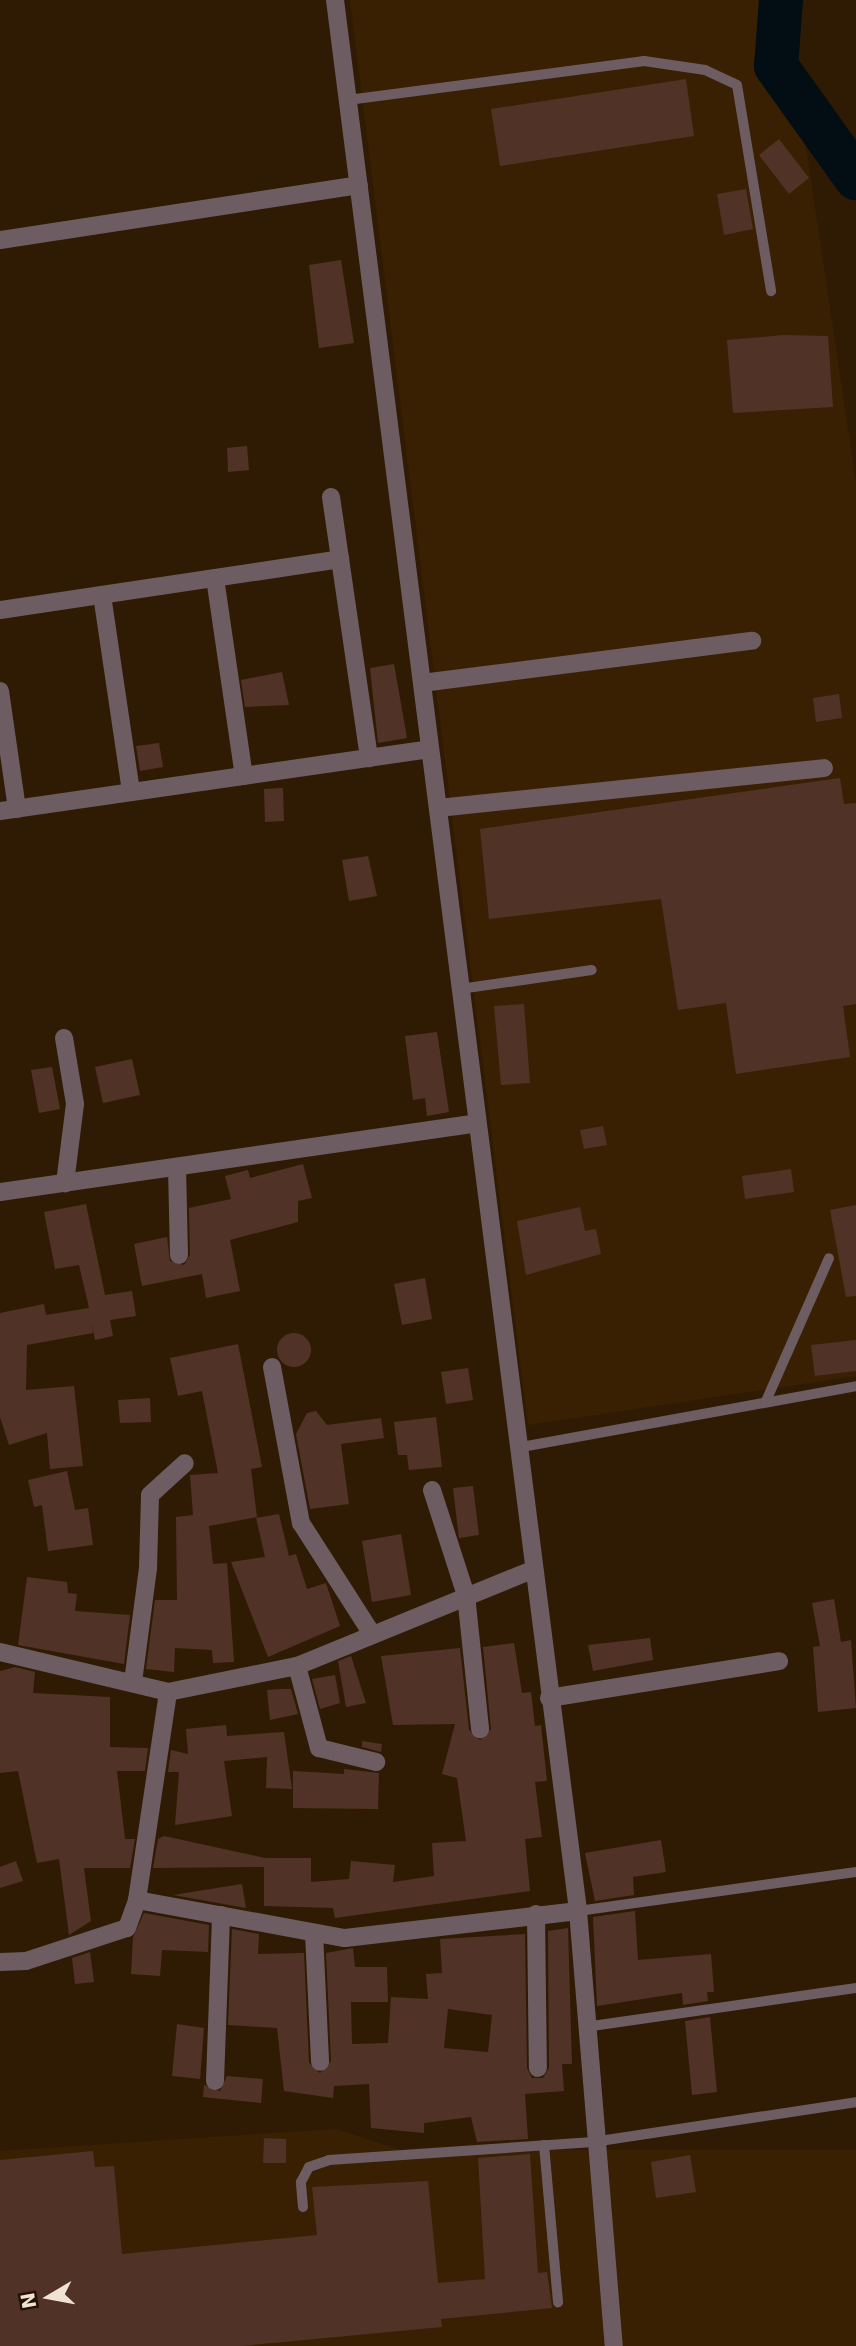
<!DOCTYPE html>
<html>
<head>
<meta charset="utf-8">
<style>
	body { margin:0 }
	#map { position:relative; width:856px; height:2346px; overflow:hidden; background:#2f1b04; font-family:"DejaVu Sans",sans-serif }
	div>[style] { position:absolute }
	[style*='--x'] { left:calc(var(--x)*1px); top:calc(var(--y)*1px); width:calc(var(--w)*1px); rotate:calc(var(--a)*1deg) }
	.built>* { inset:0; background:#392002 }
	.river>* { height:44px; margin:-22px; padding:0 22px; transform-origin:22px; border-radius:22px; background:#020e14 }
	.building>* { inset:0; background:#503326 }
	.round { border-radius:50% }
	.service>* { height:10px; margin:-5px; padding:0 5px; transform-origin:5px; border-radius:5px; background:#6d5d62 }
	.minor>* { height:18px; margin:-9px; padding:0 9px; transform-origin:9px; border-radius:9px; background:#6d5d62 }
	span { translate:-50% -50%; white-space:nowrap; text-align:center; line-height:1.15; -webkit-text-stroke:5px #241200; paint-order:stroke }
	.north { position:absolute; left:14px; top:2262px; width:70px; height:70px; -webkit-text-stroke:5px #241200; paint-order:stroke; rotate:260deg; font-size:19px; font-weight:700; line-height:28px; text-align:center; color:#f0e2d4 }
	.north::after { content:''; display:block; margin:auto; width:24px; height:32px; background:#f0e2d4; clip-path:polygon(50% 0,100% 100%,50% 72%,0 100%) }
</style>
</head>
<body>
<div id="map">
	<div class="built">
		<i style="clip-path:polygon(350px 0,784px 0,856px 483px,856px 1376px,528px 1425px)"></i>
		<i style="clip-path:polygon(336px 2129px,400px 2150px,856px 2150px,856px 2346px,0 2346px,0 2151px)"></i>
	</div>
	<div class="river">
		<i style="--x:781;--y:0;--w:66;--a:94.3"></i>
		<i style="--x:776;--y:66;--w:138;--a:54.5"></i>
	</div>
	<div class="building">
		<i style="clip-path:polygon(686px 79px,694px 136px,500px 166px,491px 109px)"></i>
		<i style="clip-path:polygon(779px 139px,809px 178px,789px 194px,759px 155px)"></i>
		<i style="clip-path:polygon(746px 189px,753px 229px,724px 235px,717px 194px)"></i>
		<i style="clip-path:polygon(341px 260px,354px 343px,319px 348px,309px 265px)"></i>
		<i style="clip-path:polygon(784px 335px,828px 336px,833px 407px,733px 413px,727px 340px)"></i>
		<i style="clip-path:polygon(247px 446px,249px 470px,228px 472px,227px 448px)"></i>
		<i style="clip-path:polygon(394px 664px,407px 738px,378px 743px,370px 668px)"></i>
		<i style="clip-path:polygon(282px 672px,289px 705px,245px 707px,241px 680px)"></i>
		<i style="clip-path:polygon(839px 694px,842px 718px,816px 722px,813px 698px)"></i>
		<i style="clip-path:polygon(159px 743px,163px 767px,140px 771px,136px 746px)"></i>
		<i style="clip-path:polygon(840px 778px,844px 804px,856px 803px,856px 1004px,843px 1006px,850px 1057px,736px 1074px,726px 1003px,678px 1010px,661px 899px,489px 919px,480px 829px)"></i>
		<i style="clip-path:polygon(283px 788px,284px 821px,265px 822px,264px 789px)"></i>
		<i style="clip-path:polygon(368px 856px,377px 896px,349px 901px,342px 860px)"></i>
		<i style="clip-path:polygon(524px 1004px,530px 1083px,501px 1085px,494px 1006px)"></i>
		<i style="clip-path:polygon(437px 1032px,449px 1112px,427px 1116px,425px 1098px,413px 1100px,405px 1036px)"></i>
		<i style="clip-path:polygon(132px 1059px,140px 1095px,103px 1103px,95px 1067px)"></i>
		<i style="clip-path:polygon(52px 1067px,60px 1109px,39px 1113px,31px 1070px)"></i>
		<i style="clip-path:polygon(603px 1126px,607px 1145px,584px 1149px,580px 1130px)"></i>
		<i style="clip-path:polygon(303px 1164px,312px 1198px,298px 1201px,298px 1222px,230px 1240px,240px 1291px,206px 1298px,202px 1274px,142px 1286px,134px 1244px,167px 1237px,170px 1261px,184px 1265px,190px 1255px,189px 1208px,231px 1199px,225px 1176px,248px 1170px,250px 1178px)"></i>
		<i style="clip-path:polygon(791px 1169px,794px 1192px,745px 1199px,742px 1176px)"></i>
		<i style="clip-path:polygon(86px 1204px,105px 1295px,132px 1291px,136px 1316px,110px 1320px,113px 1336px,95px 1340px,91px 1321px,93px 1333px,27px 1345px,26px 1390px,74px 1386px,83px 1466px,50px 1469px,47px 1433px,9px 1445px,0 1417px,0 1313px,44px 1304px,46px 1315px,89px 1308px,79px 1265px,55px 1269px,44px 1212px)"></i>
		<i style="clip-path:polygon(856px 1205px,856px 1296px,846px 1297px,830px 1210px)"></i>
		<i style="clip-path:polygon(580px 1207px,585px 1231px,596px 1229px,601px 1254px,526px 1275px,517px 1221px)"></i>
		<i style="clip-path:polygon(425px 1278px,432px 1319px,402px 1325px,394px 1284px)"></i>
		<i class="round" style="left:277px;top:1333px;width:34px;height:34px"></i>
		<i style="clip-path:polygon(856px 1340px,856px 1371px,815px 1376px,811px 1345px)"></i>
		<i style="clip-path:polygon(238px 1344px,262px 1467px,251px 1469px,257px 1517px,209px 1526px,213px 1564px,227px 1563px,234px 1662px,213px 1663px,212px 1650px,175px 1648px,174px 1672px,146px 1669px,155px 1600px,177px 1600px,176px 1517px,193px 1515px,190px 1475px,218px 1473px,202px 1391px,178px 1396px,170px 1358px)"></i>
		<i style="clip-path:polygon(468px 1368px,473px 1400px,446px 1404px,441px 1372px)"></i>
		<i style="clip-path:polygon(150px 1398px,151px 1422px,120px 1423px,118px 1400px)"></i>
		<i style="clip-path:polygon(316px 1411px,327px 1425px,381px 1418px,384px 1438px,341px 1444px,349px 1504px,310px 1509px,296px 1434px,307px 1413px)"></i>
		<i style="clip-path:polygon(436px 1417px,442px 1467px,409px 1470px,407px 1455px,398px 1455px,394px 1422px)"></i>
		<i style="clip-path:polygon(67px 1471px,75px 1510px,88px 1508px,93px 1545px,48px 1551px,42px 1505px,34px 1507px,28px 1480px)"></i>
		<i style="clip-path:polygon(473px 1486px,479px 1535px,459px 1538px,453px 1488px)"></i>
		<i style="clip-path:polygon(279px 1514px,289px 1556px,296px 1554px,307px 1589px,326px 1583px,340px 1626px,268px 1657px,231px 1562px,265px 1557px,256px 1518px)"></i>
		<i style="clip-path:polygon(401px 1534px,411px 1595px,372px 1602px,362px 1541px)"></i>
		<i style="clip-path:polygon(27px 1577px,67px 1582px,68px 1593px,77px 1594px,75px 1611px,130px 1615px,124px 1664px,18px 1645px)"></i>
		<i style="clip-path:polygon(834px 1599px,841px 1642px,851px 1640px,856px 1708px,818px 1712px,813px 1647px,820px 1646px,812px 1603px)"></i>
		<i style="clip-path:polygon(650px 1638px,653px 1660px,593px 1671px,588px 1645px)"></i>
		<i style="clip-path:polygon(514px 1643px,522px 1693px,531px 1692px,535px 1726px,541px 1725px,547px 1781px,535px 1782px,542px 1837px,525px 1839px,530px 1891px,335px 1918px,333px 1908px,264px 1906px,264px 1867px,153px 1868px,158px 1839px,164px 1836px,265px 1858px,311px 1858px,311px 1882px,349px 1879px,351px 1861px,395px 1865px,393px 1882px,434px 1876px,432px 1843px,466px 1841px,457px 1778px,442px 1774px,455px 1724px,393px 1725px,381px 1656px,460px 1648px,469px 1730px,480px 1740px,491px 1729px,483px 1647px)"></i>
		<i style="clip-path:polygon(351px 1656px,366px 1703px,346px 1707px,338px 1661px)"></i>
		<i style="clip-path:polygon(15px 1667px,35px 1672px,33px 1693px,110px 1697px,110px 1747px,148px 1748px,145px 1771px,117px 1771px,125px 1839px,135px 1839px,130px 1868px,84px 1868px,91px 1921px,69px 1935px,59px 1859px,37px 1863px,18px 1771px,0 1773px,0 1671px)"></i>
		<i style="clip-path:polygon(335px 1675px,340px 1703px,320px 1709px,312px 1679px)"></i>
		<i style="clip-path:polygon(280px 1689px,291px 1689px,298px 1714px,270px 1720px,267px 1690px)"></i>
		<i style="clip-path:polygon(226px 1725px,227px 1736px,284px 1732px,292px 1789px,266px 1788px,267px 1757px,224px 1761px,232px 1816px,175px 1825px,179px 1772px,168px 1772px,171px 1750px,188px 1754px,186px 1729px)"></i>
		<i style="clip-path:polygon(362px 1741px,382px 1744px,381px 1752px,362px 1747px)"></i>
		<i style="clip-path:polygon(344px 1769px,379px 1773px,378px 1809px,293px 1808px,293px 1771px,344px 1774px)"></i>
		<i style="clip-path:polygon(661px 1840px,666px 1872px,633px 1877px,634px 1895px,595px 1901px,585px 1853px)"></i>
		<i style="clip-path:polygon(16px 1861px,23px 1881px,0 1888px,0 1867px)"></i>
		<i style="clip-path:polygon(242px 1884px,246px 1908px,173px 1895px)"></i>
		<i style="clip-path:polygon(635px 1911px,638px 1960px,711px 1954px,714px 1992px,707px 1992px,708px 2001px,683px 2005px,682px 1993px,597px 2006px,593px 1917px)"></i>
		<i style="clip-path:polygon(144px 1913px,209px 1925px,208px 1952px,162px 1950px,160px 1976px,131px 1974px,133px 1937px)"></i>
		<i style="clip-path:polygon(evenodd,568px 1928px,572px 2064px,562px 2064px,564px 2091px,525px 2094px,528px 2139px,477px 2142px,471px 2117px,424px 2123px,424px 2133px,371px 2128px,369px 2084px,334px 2086px,333px 2098px,284px 2091px,277px 2028px,228px 2025px,232px 1929px,259px 1934px,258px 1954px,304px 1953px,309px 2063px,320px 2073px,331px 2061px,326px 1953px,353px 1948px,355px 1967px,387px 1967px,388px 2002px,351px 2002px,352px 2044px,388px 2043px,391px 1997px,428px 1999px,426px 1974px,442px 1973px,440px 1939px,525px 1934px,527px 2068px,532px 2078px,543px 2078px,549px 2068px,548px 1931px,568px 1928px,448px 2009px,492px 2015px,488px 2052px,444px 2048px,448px 2009px)"></i>
		<i style="clip-path:polygon(90px 1952px,94px 1982px,75px 1984px,72px 1958px)"></i>
		<i style="clip-path:polygon(710px 2017px,717px 2092px,692px 2095px,685px 2021px)"></i>
		<i style="clip-path:polygon(177px 2024px,204px 2028px,200px 2079px,172px 2076px)"></i>
		<i style="clip-path:polygon(227px 2076px,263px 2079px,261px 2103px,203px 2097px,204px 2085px,220px 2091px)"></i>
		<i style="clip-path:polygon(264px 2138px,286px 2139px,286px 2163px,263px 2163px)"></i>
		<i style="clip-path:polygon(93px 2151px,95px 2167px,114px 2166px,122px 2254px,317px 2235px,312px 2187px,428px 2181px,438px 2283px,485px 2279px,478px 2158px,530px 2154px,538px 2273px,547px 2272px,552px 2308px,441px 2319px,442px 2327px,242px 2346px,0 2346px,0 2160px)"></i>
		<i style="clip-path:polygon(690px 2155px,696px 2192px,656px 2198px,651px 2162px)"></i>
	</div>
	<div class="service">
		<i style="--x:348;--y:100;--w:299;--a:-7.5"></i>
		<i style="--x:644;--y:61;--w:62;--a:8.4"></i>
		<i style="--x:705;--y:70;--w:35;--a:25"></i>
		<i style="--x:737;--y:85;--w:209;--a:80.6"></i>
		<i style="--x:460;--y:989;--w:133;--a:-8.2"></i>
		<i style="--x:766;--y:1401;--w:156;--a:-66.2"></i>
		<i style="--x:516;--y:1448;--w:346;--a:-10.3"></i>
		<i style="--x:578;--y:1911;--w:281;--a:-8"></i>
		<i style="--x:585;--y:2027;--w:274;--a:-8.2"></i>
		<i style="--x:544;--y:2145;--w:158;--a:84.9"></i>
		<i style="--x:303;--y:2207;--w:25;--a:-95"></i>
		<i style="--x:301;--y:2182;--w:17;--a:-62"></i>
		<i style="--x:309;--y:2167;--w:21;--a:-19"></i>
		<i style="--x:329;--y:2160;--w:265;--a:-3.9"></i>
		<i style="--x:593;--y:2142;--w:266;--a:-8.6"></i>
	</div>
	<div class="minor">
		<i style="--x:335;--y:0;--w:1926;--a:82.75"></i>
		<i style="--x:578;--y:1911;--w:436;--a:85.3"></i>
		<i style="--x:0;--y:240;--w:363;--a:-8.7"></i>
		<i style="--x:331;--y:497;--w:264;--a:81.7"></i>
		<i style="--x:215;--y:578;--w:200;--a:81.7"></i>
		<i style="--x:102;--y:595;--w:199;--a:81.6"></i>
		<i style="--x:0;--y:610;--w:344;--a:-8.5"></i>
		<i style="--x:422;--y:683;--w:333;--a:-7.3"></i>
		<i style="--x:0;--y:691;--w:119;--a:81.8"></i>
		<i style="--x:438;--y:808;--w:388;--a:-5.9"></i>
		<i style="--x:0;--y:811;--w:434;--a:-8.2"></i>
		<i style="--x:64;--y:1038;--w:67;--a:80.5"></i>
		<i style="--x:75;--y:1104;--w:80;--a:97.2"></i>
		<i style="--x:177;--y:1167;--w:88;--a:88.7"></i>
		<i style="--x:0;--y:1192;--w:482;--a:-8.2"></i>
		<i style="--x:272;--y:1367;--w:159;--a:79.5"></i>
		<i style="--x:301;--y:1523;--w:132;--a:57.4"></i>
		<i style="--x:432;--y:1490;--w:110;--a:72.1"></i>
		<i style="--x:466;--y:1595;--w:135;--a:84"></i>
		<i style="--x:0;--y:1652;--w:173;--a:13.4"></i>
		<i style="--x:168;--y:1692;--w:132;--a:-11.4"></i>
		<i style="--x:297;--y:1666;--w:254;--a:-22.2"></i>
		<i style="--x:297;--y:1666;--w:85;--a:75"></i>
		<i style="--x:319;--y:1748;--w:59;--a:13.8"></i>
		<i style="--x:133;--y:1682;--w:115;--a:-82.5"></i>
		<i style="--x:148;--y:1568;--w:73;--a:-88.4"></i>
		<i style="--x:150;--y:1495;--w:47;--a:-42.4"></i>
		<i style="--x:549;--y:1698;--w:233;--a:-9.1"></i>
		<i style="--x:137;--y:1900;--w:211;--a:10.4"></i>
		<i style="--x:345;--y:1938;--w:235;--a:-6.6"></i>
		<i style="--x:536;--y:1914;--w:154;--a:89.3"></i>
		<i style="--x:314;--y:1933;--w:129;--a:87.3"></i>
		<i style="--x:0;--y:1962;--w:26;--a:-2"></i>
		<i style="--x:26;--y:1961;--w:106;--a:-18.1"></i>
		<i style="--x:127;--y:1928;--w:30;--a:-70"></i>
		<i style="--x:137;--y:1900;--w:210;--a:-81.5"></i>
		<i style="--x:215;--y:2081;--w:166;--a:-87.9"></i>
	</div>
	<div class="north">N</div>
</div>
</body>
</html>
